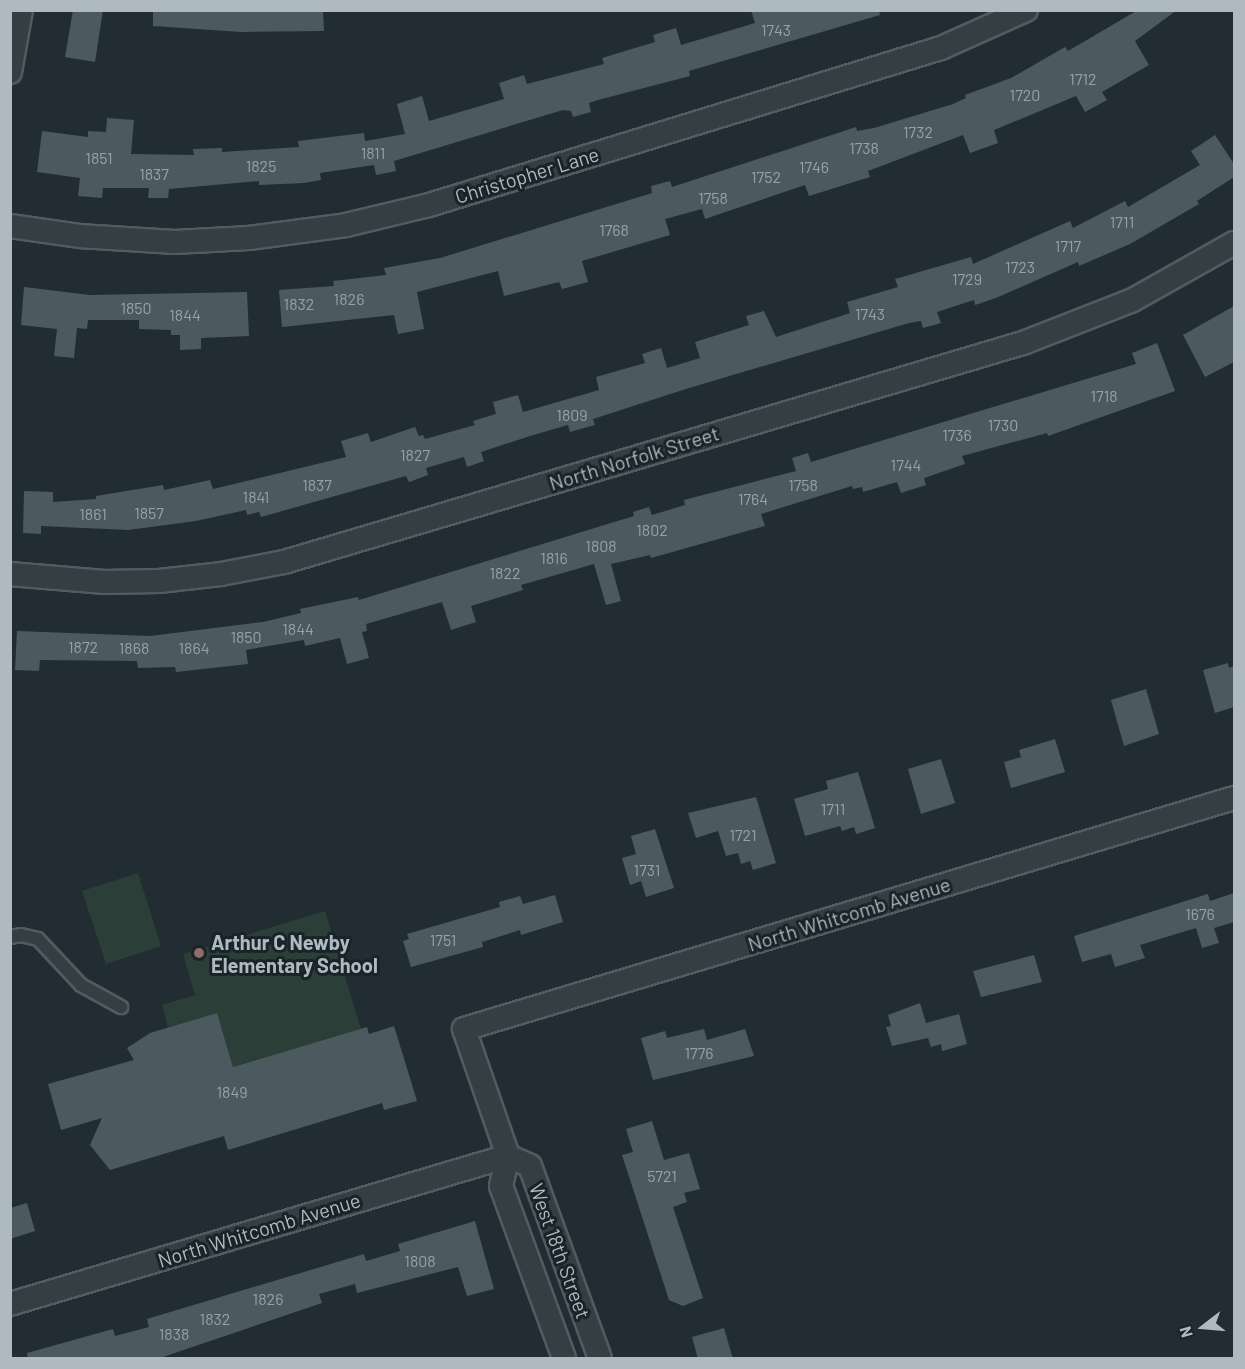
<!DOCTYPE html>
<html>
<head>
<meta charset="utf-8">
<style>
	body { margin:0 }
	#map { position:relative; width:1245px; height:1369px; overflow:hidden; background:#212d32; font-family:Barlow,sans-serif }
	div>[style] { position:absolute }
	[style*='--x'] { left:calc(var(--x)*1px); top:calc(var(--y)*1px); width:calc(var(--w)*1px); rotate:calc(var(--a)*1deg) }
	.green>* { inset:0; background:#2c3e38 }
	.building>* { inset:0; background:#4c5a60 }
	.roads { filter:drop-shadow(2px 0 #515c61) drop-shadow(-2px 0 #515c61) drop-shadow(0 2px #515c61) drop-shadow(0 -2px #515c61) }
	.service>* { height:12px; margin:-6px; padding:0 6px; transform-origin:6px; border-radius:6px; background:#343e43 }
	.minor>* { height:22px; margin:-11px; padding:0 11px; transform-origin:11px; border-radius:11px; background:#343e43 }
	.dots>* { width:16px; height:16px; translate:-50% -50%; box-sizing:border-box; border:3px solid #1a2327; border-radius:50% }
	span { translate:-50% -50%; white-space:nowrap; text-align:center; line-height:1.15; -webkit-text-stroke:6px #1a2327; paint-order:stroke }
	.number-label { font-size:16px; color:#96a2a8 }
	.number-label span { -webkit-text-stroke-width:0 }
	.street-label { font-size:20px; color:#aebac0 }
	.poi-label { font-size:20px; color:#aebac0; font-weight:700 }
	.left { translate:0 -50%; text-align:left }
	.frame { position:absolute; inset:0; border:12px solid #aebac0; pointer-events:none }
	.north { position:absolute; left:1173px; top:1297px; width:60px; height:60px; -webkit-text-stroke:4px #1a2327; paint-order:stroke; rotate:254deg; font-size:16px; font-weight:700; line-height:24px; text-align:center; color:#aebac0 }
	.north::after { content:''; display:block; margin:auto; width:21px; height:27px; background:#aebac0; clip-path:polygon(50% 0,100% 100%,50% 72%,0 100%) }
</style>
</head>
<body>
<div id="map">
	<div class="green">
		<i style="clip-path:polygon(138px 873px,161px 946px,106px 964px,82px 891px)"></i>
		<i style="clip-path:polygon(325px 911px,361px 1029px,233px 1067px,217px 1013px,168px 1028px,162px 1005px,195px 995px,183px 954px)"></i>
	</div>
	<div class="building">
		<i style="clip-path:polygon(73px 10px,103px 10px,95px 62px,65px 57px)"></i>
		<i style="clip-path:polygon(153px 10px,323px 10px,324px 31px,241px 32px,153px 26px)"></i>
		<i style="clip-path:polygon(751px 10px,879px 10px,880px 15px,689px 71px,690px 76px,598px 100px,589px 103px,591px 112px,573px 117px,571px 111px,563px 110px,394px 161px,396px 171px,376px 175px,374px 165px,320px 173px,321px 180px,304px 183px,259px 185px,259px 181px,169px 189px,168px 198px,148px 198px,149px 188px,103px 188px,102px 198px,78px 196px,80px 178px,37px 172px,42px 131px,88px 137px,88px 131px,106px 132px,107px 118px,134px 120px,131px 154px,194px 155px,193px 149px,222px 148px,222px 152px,299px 147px,298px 141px,364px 133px,365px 141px,405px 134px,397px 104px,422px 96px,429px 121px,504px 99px,499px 83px,524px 75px,527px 84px,604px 64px,602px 58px,655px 42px,653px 35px,676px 28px,681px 45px,755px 23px)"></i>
		<i style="clip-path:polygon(1138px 10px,1177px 10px,1135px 41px,1149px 65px,1102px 92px,1107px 100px,1085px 112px,1076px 96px,994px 130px,998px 143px,970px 153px,963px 135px,868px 171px,870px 177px,809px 196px,805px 185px,705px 219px,702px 209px,665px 219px,670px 235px,582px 261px,588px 282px,562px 289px,559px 282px,504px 296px,498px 271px,417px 292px,424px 329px,398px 334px,394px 315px,282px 327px,279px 290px,334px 286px,333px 281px,386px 275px,384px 268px,440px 258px,652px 193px,651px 186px,670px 181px,672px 187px,856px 127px,857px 131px,874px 128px,953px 104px,966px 98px,965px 95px,1011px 78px,1065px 47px,1068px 51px)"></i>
		<i style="clip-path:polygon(1215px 135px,1234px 164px,1234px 177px,1197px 201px,1199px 204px,1130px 244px,1079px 266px,1078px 262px,996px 298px,975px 305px,974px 300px,937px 312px,941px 323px,923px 328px,921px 321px,909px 323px,689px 388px,593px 419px,595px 425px,570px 432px,568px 425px,530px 436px,481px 452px,484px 461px,467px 467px,464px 457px,426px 468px,428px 475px,409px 482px,406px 476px,261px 517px,259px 512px,247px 515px,246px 510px,196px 521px,128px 530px,41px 526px,41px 534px,23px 533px,24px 491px,53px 492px,53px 502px,96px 499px,96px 496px,163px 485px,164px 490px,210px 480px,213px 489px,346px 457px,341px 441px,368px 433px,371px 442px,415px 427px,419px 436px,423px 435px,425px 439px,475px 425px,473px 421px,496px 414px,493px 402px,518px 395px,523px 412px,599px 390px,596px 377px,645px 363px,642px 354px,661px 348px,667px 368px,700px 358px,695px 342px,749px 325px,746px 316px,764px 311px,776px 337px,850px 313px,847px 302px,898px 287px,895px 279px,971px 257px,973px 264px,1070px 221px,1073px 228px,1125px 201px,1128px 207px,1200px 165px,1191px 151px)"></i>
		<i style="clip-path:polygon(24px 287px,90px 295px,247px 292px,249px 336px,201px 338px,201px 349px,180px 350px,180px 335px,171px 335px,171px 330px,139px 329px,139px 320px,88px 320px,87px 329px,77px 328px,74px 358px,54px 356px,57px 329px,21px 325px)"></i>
		<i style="clip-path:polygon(1234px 306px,1234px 362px,1205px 377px,1183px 335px)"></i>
		<i style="clip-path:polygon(1157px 343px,1175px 391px,1048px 436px,1047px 433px,962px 456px,965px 464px,924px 478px,926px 485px,901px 493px,897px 482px,863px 492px,862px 487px,853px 489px,852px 486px,761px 514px,765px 526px,651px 558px,650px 555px,611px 564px,621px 601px,606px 605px,594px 564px,521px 585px,523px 590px,471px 606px,476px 622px,451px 630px,442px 602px,366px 624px,367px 631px,362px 632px,369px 658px,347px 664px,340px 638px,305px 646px,304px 640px,246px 650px,248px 664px,176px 672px,175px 667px,138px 668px,137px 661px,40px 660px,39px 671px,15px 670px,17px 631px,150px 636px,263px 622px,301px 613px,300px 609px,358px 597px,359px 600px,634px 516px,633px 512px,649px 507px,652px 515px,685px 505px,684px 500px,796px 471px,792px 458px,808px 453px,811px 462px,1136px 364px,1132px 353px)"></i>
		<i style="clip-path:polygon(1228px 663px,1229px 668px,1234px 666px,1234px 707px,1215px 713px,1203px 670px)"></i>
		<i style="clip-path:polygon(1146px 689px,1159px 734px,1124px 746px,1111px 700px)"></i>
		<i style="clip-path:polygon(1055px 739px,1065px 772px,1011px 788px,1004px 762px,1021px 757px,1019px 750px)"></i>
		<i style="clip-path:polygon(941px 759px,955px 803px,921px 814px,908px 769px)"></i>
		<i style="clip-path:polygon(858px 772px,875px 828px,856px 834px,854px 827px,842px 831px,840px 826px,805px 836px,794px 799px,828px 789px,826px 781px)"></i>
		<i style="clip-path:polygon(756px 797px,776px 863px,753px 870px,750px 861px,741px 864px,738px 853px,726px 856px,718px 831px,696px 838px,688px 813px)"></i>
		<i style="clip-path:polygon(655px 829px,674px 888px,646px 897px,641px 881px,630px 885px,622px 858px,636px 854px,631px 836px)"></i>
		<i style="clip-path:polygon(1234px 893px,1234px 922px,1214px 928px,1219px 943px,1202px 948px,1196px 928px,1140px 945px,1145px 958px,1115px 967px,1111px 954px,1082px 962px,1074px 936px,1208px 894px,1210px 901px)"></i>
		<i style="clip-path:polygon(555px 895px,563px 922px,521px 935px,520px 930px,482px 942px,483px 947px,411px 967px,403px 941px,409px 939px,407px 934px,500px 907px,499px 902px,520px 896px,523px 904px)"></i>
		<i style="clip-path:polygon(1034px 955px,1042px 982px,981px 997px,973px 971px)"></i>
		<i style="clip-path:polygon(920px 1003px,926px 1023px,959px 1014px,967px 1044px,942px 1051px,941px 1044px,931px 1047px,928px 1038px,892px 1046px,886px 1027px,891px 1026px,888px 1015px)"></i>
		<i style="clip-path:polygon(217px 1013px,233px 1067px,367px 1027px,369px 1034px,394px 1026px,417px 1101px,384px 1110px,382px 1103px,228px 1150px,224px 1136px,110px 1170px,90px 1145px,102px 1118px,61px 1130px,48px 1084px,134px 1060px,127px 1048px,150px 1033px)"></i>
		<i style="clip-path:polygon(704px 1029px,707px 1040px,745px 1029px,754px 1056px,653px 1080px,641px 1038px,665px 1031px,667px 1038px)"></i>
		<i style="clip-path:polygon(652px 1121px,664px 1160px,689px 1153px,700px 1189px,684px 1193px,687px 1202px,673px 1207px,703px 1298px,683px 1306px,669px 1300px,622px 1155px,633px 1152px,626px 1129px)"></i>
		<i style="clip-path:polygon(27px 1203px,35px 1231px,10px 1239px,10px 1208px)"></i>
		<i style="clip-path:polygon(475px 1221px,494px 1289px,467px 1296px,458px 1267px,357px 1293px,355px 1284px,319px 1294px,322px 1303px,160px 1358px,28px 1359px,27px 1353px,113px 1329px,115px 1336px,149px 1327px,147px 1319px,364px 1254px,366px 1261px,400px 1251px,398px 1244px)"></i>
		<i style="clip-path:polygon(724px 1328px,733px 1359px,698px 1359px,692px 1337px)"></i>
	</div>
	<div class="roads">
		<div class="service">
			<i style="--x:10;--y:937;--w:11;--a:-10"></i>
			<i style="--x:21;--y:935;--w:17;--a:13"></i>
			<i style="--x:38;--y:939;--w:63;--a:46.9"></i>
			<i style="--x:81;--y:985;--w:46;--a:28.8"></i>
		</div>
		<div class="minor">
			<i style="--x:10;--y:72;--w:63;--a:-79.9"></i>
			<i style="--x:10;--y:226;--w:70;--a:8.2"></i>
			<i style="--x:79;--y:236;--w:96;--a:3.6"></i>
			<i style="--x:175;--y:242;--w:74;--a:-3.1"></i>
			<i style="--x:249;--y:238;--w:98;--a:-7.6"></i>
			<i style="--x:346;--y:225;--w:85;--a:-13.5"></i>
			<i style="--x:429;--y:205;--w:536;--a:-17.05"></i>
			<i style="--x:941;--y:48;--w:93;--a:-24.1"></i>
			<i style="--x:10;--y:574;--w:95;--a:4.8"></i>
			<i style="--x:105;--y:582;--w:54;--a:-1.1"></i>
			<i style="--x:159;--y:581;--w:62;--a:-6.4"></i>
			<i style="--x:221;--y:574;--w:64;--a:-10.8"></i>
			<i style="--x:284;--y:562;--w:771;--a:-16.51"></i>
			<i style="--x:1023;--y:343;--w:116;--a:-21.3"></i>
			<i style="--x:1131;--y:301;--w:118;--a:-29.4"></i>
			<i style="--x:508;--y:1156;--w:24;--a:24"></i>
			<i style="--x:530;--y:1166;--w:204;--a:70"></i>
			<i style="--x:10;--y:1304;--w:520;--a:-16.55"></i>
			<i style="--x:564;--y:1358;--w:183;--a:-110.1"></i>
			<i style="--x:501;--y:1186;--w:31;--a:-77"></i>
			<i style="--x:508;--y:1156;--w:134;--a:-109.1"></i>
			<i style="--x:464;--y:1029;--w:804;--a:-16.7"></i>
		</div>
	</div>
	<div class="dots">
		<i style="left:199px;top:953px;background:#8d6e63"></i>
	</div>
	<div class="number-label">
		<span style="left:776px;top:30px">1743</span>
		<span style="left:1083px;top:79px">1712</span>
		<span style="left:1025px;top:95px">1720</span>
		<span style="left:918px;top:132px">1732</span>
		<span style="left:864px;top:148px">1738</span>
		<span style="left:373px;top:153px">1811</span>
		<span style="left:99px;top:158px">1851</span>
		<span style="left:261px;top:166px">1825</span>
		<span style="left:814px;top:167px">1746</span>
		<span style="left:154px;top:174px">1837</span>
		<span style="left:766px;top:177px">1752</span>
		<span style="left:713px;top:198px">1758</span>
		<span style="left:1122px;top:222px">1711</span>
		<span style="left:614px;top:230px">1768</span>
		<span style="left:1068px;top:246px">1717</span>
		<span style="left:1020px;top:267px">1723</span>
		<span style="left:967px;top:279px">1729</span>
		<span style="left:349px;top:299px">1826</span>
		<span style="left:299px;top:304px">1832</span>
		<span style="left:136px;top:308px">1850</span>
		<span style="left:870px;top:314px">1743</span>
		<span style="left:185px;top:315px">1844</span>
		<span style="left:1104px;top:396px">1718</span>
		<span style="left:572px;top:415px">1809</span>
		<span style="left:1003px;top:425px">1730</span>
		<span style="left:957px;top:435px">1736</span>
		<span style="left:415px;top:455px">1827</span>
		<span style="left:906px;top:465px">1744</span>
		<span style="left:317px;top:485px">1837</span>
		<span style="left:803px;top:485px">1758</span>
		<span style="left:256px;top:497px">1841</span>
		<span style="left:753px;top:499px">1764</span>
		<span style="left:149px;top:513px">1857</span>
		<span style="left:93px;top:514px">1861</span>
		<span style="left:652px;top:530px">1802</span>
		<span style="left:601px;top:546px">1808</span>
		<span style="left:554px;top:558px">1816</span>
		<span style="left:505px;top:573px">1822</span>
		<span style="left:298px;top:629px">1844</span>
		<span style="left:246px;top:637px">1850</span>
		<span style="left:83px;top:647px">1872</span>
		<span style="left:134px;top:648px">1868</span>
		<span style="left:194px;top:648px">1864</span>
		<span style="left:833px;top:809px">1711</span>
		<span style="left:743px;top:835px">1721</span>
		<span style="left:647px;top:870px">1731</span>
		<span style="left:1200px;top:914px">1676</span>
		<span style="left:443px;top:940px">1751</span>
		<span style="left:699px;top:1053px">1776</span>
		<span style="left:232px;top:1092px">1849</span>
		<span style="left:662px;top:1176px">5721</span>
		<span style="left:420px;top:1261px">1808</span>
		<span style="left:268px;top:1299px">1826</span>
		<span style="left:215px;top:1319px">1832</span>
		<span style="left:174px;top:1334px">1838</span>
	</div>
	<div class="street-label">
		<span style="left:527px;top:175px;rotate:-17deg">Christopher Lane</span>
		<span style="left:634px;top:458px;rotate:-17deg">North Norfolk Street</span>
		<span style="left:849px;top:914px;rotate:-17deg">North Whitcomb Avenue</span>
		<span style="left:259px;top:1230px;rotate:-17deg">North Whitcomb Avenue</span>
		<span style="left:560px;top:1251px;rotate:70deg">West 18th Street</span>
	</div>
	<div class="poi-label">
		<span class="left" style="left:211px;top:954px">Arthur C Newby<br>Elementary School</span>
	</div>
	<div class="frame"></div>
	<div class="north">N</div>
</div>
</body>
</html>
